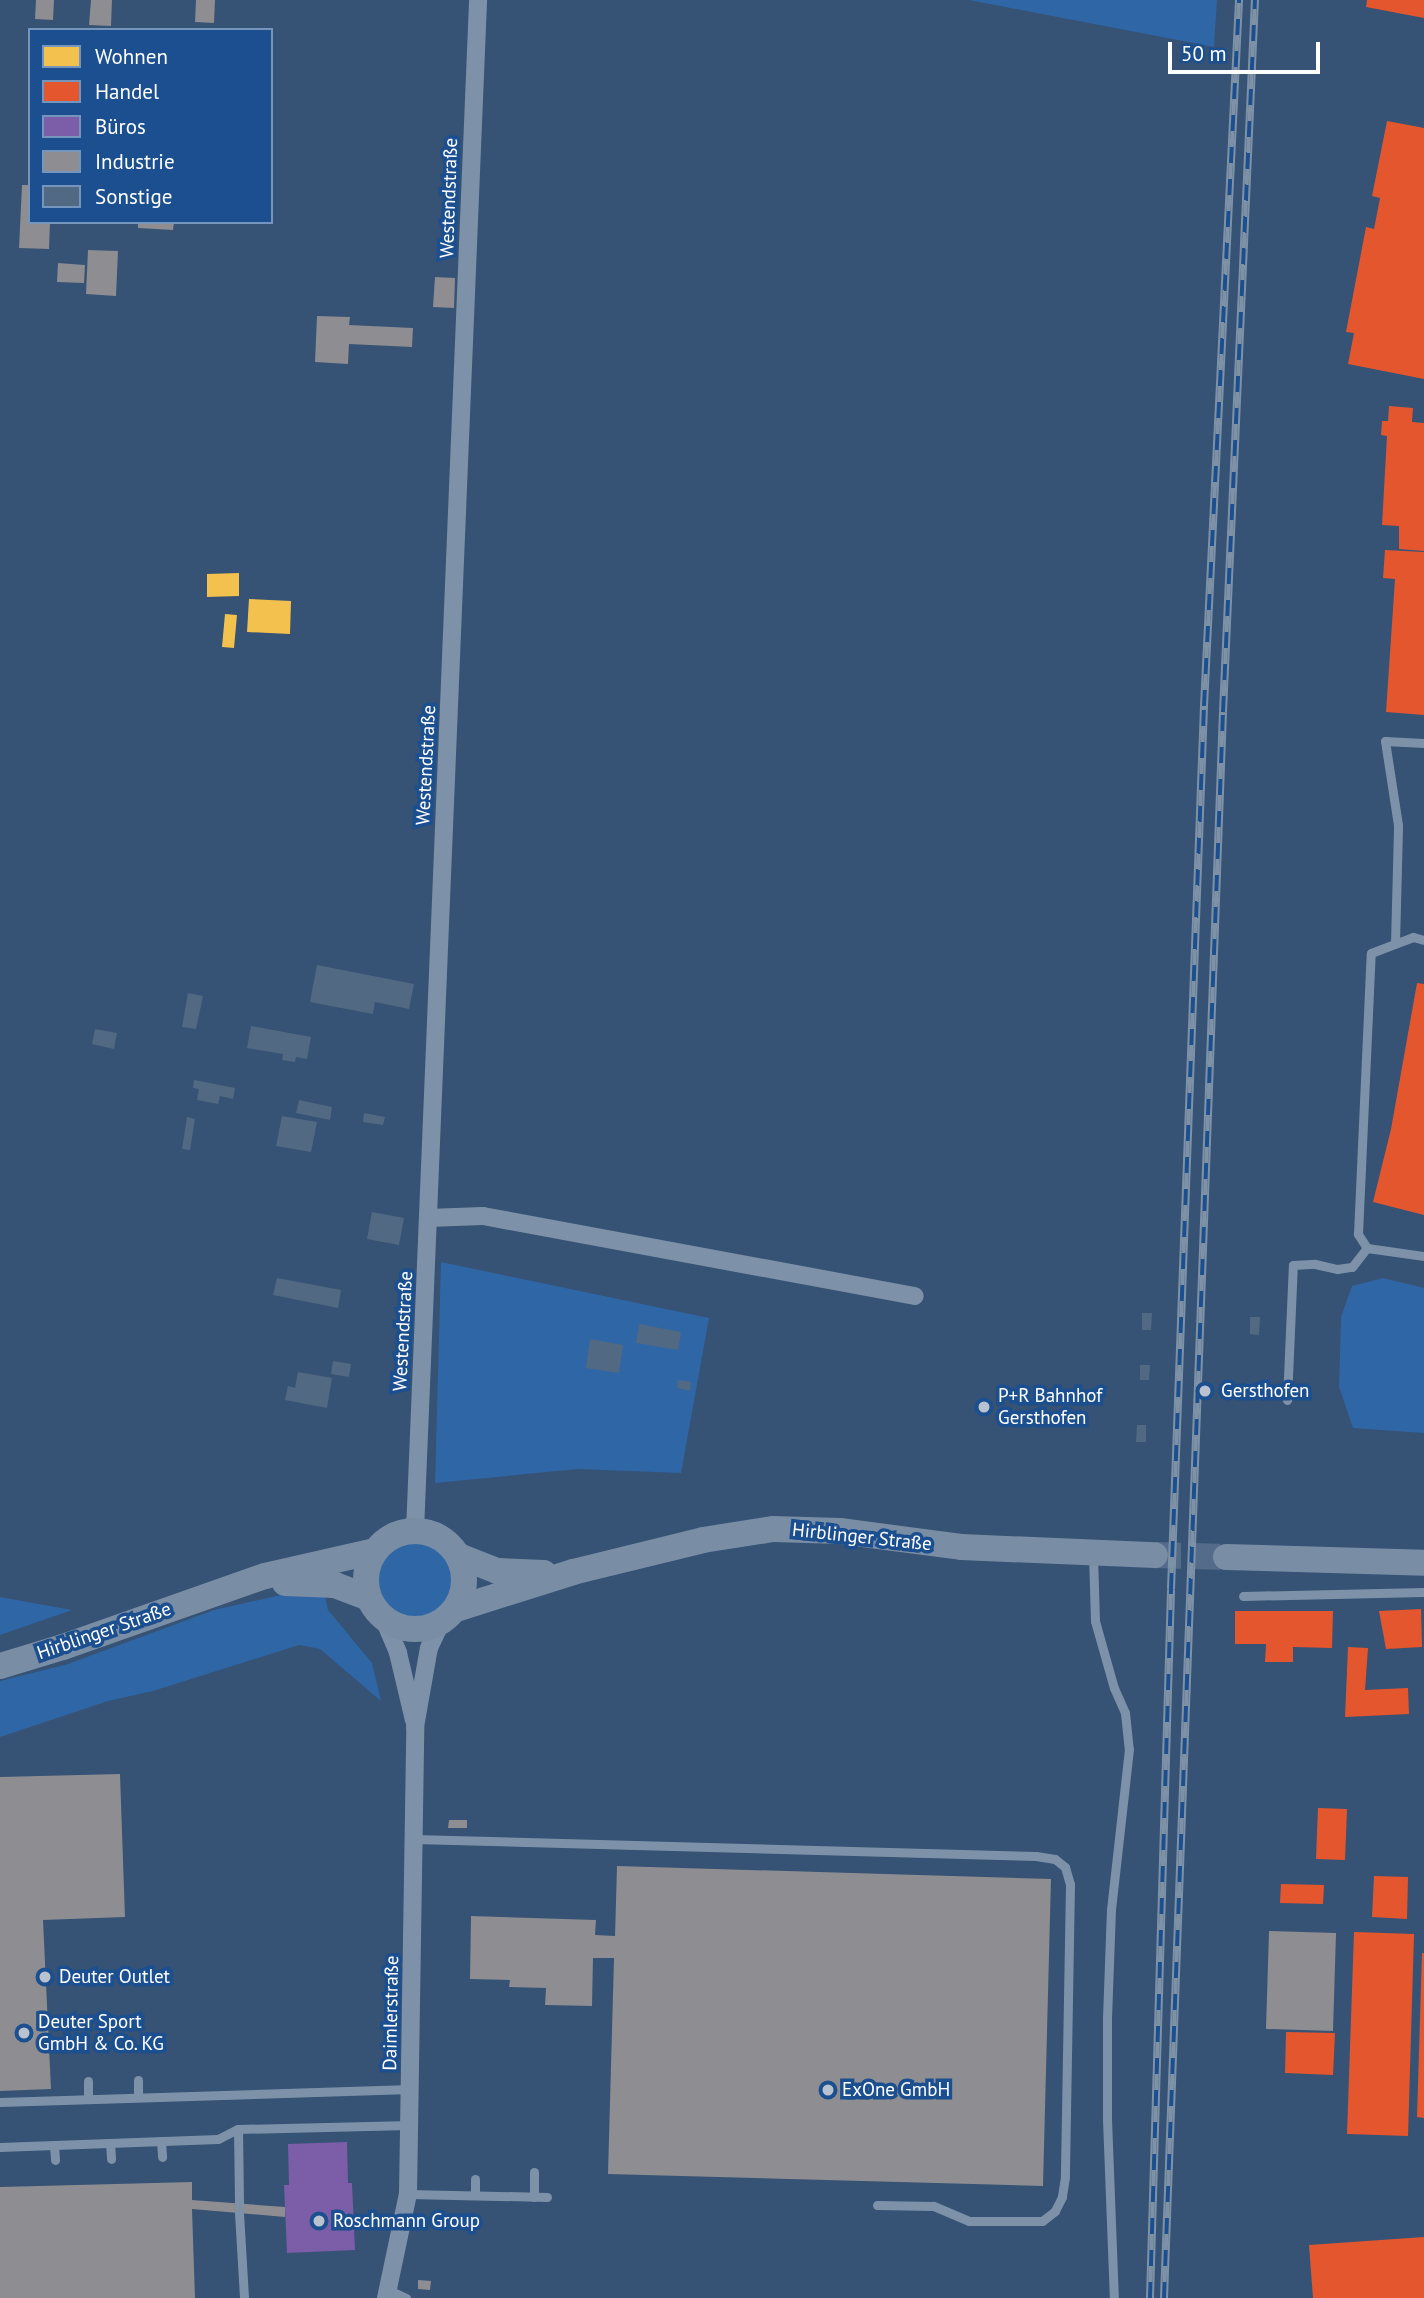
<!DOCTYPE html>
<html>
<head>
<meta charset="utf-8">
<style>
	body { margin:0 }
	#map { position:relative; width:1424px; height:2298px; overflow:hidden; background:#365274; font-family:"PT Sans",sans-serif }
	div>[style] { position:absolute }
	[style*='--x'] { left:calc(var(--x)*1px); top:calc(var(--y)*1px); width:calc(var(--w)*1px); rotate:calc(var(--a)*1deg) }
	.green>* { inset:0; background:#2f66a5 }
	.round { border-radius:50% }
	.homes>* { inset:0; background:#f2c14e }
	.shops>* { inset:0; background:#e4572e }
	.offices>* { inset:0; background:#7b5ea7 }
	.industry>* { inset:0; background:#8d8d92 }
	.building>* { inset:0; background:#526984 }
	.secondary-tunnel>* { height:26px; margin-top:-13px; transform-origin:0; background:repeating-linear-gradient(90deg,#546c89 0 26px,transparent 0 39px) }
	.lane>* { height:9px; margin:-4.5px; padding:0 4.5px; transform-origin:4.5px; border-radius:4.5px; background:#7d92a8 }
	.street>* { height:18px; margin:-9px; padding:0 9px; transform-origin:9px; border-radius:9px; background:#7d92a8 }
	.secondary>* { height:26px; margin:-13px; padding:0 13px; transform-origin:13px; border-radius:13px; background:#798da4 }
	.secondary>.ring { margin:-13px; padding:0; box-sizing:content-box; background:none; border:26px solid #798da4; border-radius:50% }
	.rail>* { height:8px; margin-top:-4px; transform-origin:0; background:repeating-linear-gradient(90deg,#1b4f8f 0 16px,#7e92a7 0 32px); box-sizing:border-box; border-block:2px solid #7e92a7 }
	.dots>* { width:19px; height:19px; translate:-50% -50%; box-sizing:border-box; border:4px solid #1b4f8f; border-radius:50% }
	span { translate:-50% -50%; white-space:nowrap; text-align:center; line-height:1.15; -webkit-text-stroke:7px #1b4f8f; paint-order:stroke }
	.street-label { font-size:19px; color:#fff }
	.poi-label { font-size:19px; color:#fff }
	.left { translate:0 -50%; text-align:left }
	.legend { position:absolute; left:28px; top:28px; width:245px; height:196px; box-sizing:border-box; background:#1b4f8f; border:2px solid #7695bc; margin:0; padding:9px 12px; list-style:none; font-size:21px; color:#fff }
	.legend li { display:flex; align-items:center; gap:14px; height:35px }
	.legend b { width:35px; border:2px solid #7695bc }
	.scale { position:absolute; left:1168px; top:42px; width:152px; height:32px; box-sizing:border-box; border:4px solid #fff; border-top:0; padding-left:9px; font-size:21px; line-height:24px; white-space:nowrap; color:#fff; -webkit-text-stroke:5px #1b4f8f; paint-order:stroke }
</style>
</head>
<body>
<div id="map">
	<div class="green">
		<i style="clip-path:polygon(969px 0,1217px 0,1214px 47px)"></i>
		<i style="clip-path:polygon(441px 1262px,709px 1318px,681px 1473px,578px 1469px,435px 1483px)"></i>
		<i style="clip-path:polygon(1383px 1278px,1424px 1288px,1424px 1433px,1353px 1428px,1339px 1387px,1341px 1317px,1352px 1286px)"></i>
		<i class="round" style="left:378px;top:1542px;width:76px;height:76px"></i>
		<i style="clip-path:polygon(281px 1595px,325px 1596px,328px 1610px,372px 1663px,381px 1701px,320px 1649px,299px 1645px,153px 1691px,108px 1701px,0 1737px,0 1681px,68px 1664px,214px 1610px)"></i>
		<i style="clip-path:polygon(0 1597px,72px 1610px,0 1635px)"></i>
	</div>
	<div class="homes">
		<i style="clip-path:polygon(239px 573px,239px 596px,207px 597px,207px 574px)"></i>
		<i style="clip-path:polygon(249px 599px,291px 601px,290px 634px,247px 632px)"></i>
		<i style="clip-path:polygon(225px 614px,237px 615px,234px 648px,222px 647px)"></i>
	</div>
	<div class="shops">
		<i style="clip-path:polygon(1367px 0,1424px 0,1424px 18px,1366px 7px)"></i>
		<i style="clip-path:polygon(1387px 121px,1424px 128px,1424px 379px,1348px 364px,1354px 333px,1346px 332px,1366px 227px,1374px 229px,1380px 198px,1372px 196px)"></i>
		<i style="clip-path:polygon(1389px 406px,1413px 408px,1412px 422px,1424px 423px,1424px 551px,1399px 549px,1399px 526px,1382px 525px,1387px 436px,1381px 435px,1382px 421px,1388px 421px)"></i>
		<i style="clip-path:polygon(1385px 550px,1424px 552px,1424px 715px,1386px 712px,1395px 579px,1383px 578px)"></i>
		<i style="clip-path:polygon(1417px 983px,1424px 984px,1424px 1215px,1373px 1202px,1391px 1129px)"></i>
		<i style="clip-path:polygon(1421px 1609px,1422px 1647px,1386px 1649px,1379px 1611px)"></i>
		<i style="clip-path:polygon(1235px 1611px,1333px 1611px,1332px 1648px,1293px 1647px,1293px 1662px,1265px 1662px,1266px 1644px,1235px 1644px)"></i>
		<i style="clip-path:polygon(1348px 1647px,1368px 1648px,1365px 1690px,1408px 1688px,1409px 1714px,1345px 1717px)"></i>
		<i style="clip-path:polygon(1318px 1808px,1347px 1809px,1345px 1860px,1316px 1859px)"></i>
		<i style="clip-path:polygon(1374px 1876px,1408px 1877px,1407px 1919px,1372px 1917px)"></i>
		<i style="clip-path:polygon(1281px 1884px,1324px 1885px,1323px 1904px,1280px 1903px)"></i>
		<i style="clip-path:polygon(1354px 1932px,1414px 1934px,1408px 2136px,1347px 2134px)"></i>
		<i style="clip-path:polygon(1422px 1953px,1424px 1953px,1424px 2118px,1417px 2117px)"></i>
		<i style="clip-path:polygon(1286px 2032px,1335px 2033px,1333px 2075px,1285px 2073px)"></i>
		<i style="clip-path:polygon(1424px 2237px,1424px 2298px,1313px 2298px,1309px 2245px)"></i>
	</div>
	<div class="offices">
		<i style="clip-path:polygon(347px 2142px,348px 2183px,352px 2183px,355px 2250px,287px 2253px,284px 2185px,289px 2185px,288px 2144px)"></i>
	</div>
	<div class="industry">
		<i style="clip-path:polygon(36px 0,54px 0,53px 20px,35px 19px)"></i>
		<i style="clip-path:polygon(91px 0,112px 0,111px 26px,89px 25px)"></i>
		<i style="clip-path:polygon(196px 0,215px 0,214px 23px,195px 22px)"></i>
		<i style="clip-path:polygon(22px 185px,30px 185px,30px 222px,50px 222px,49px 249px,19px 248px)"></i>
		<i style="clip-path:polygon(138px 222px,174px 222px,173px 230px,138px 228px)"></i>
		<i style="clip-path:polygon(88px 250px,118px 251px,116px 296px,86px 294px)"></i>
		<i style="clip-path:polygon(58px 263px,85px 265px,84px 283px,57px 282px)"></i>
		<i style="clip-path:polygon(435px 277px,455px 278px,454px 308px,433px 307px)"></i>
		<i style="clip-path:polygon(317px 316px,350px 317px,349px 325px,413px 328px,412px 347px,349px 344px,348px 364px,315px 362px)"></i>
		<i style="clip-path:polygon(120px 1774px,125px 1917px,43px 1920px,51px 2089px,0 2091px,0 1777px)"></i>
		<i style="clip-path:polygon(449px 1820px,467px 1820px,467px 1828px,448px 1828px)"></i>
		<i style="clip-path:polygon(617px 1866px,1051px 1879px,1043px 2186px,608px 2174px,614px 1958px,593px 1958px,592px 2006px,545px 2005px,546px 1988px,509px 1987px,510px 1980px,470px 1979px,471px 1916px,596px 1920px,595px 1935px,615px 1936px)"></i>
		<i style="clip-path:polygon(1269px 1931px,1336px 1933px,1333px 2031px,1266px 2029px)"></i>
		<i style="clip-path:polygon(192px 2182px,192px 2200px,285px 2207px,285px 2217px,192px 2209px,195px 2298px,0 2298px,0 2187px)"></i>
		<i style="clip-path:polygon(418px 2280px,431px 2281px,430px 2290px,418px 2289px)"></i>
	</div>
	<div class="building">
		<i style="clip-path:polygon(317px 965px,414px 984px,409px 1009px,375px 1002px,373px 1014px,310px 1002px)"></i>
		<i style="clip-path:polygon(188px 993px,203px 996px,196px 1029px,182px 1027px)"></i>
		<i style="clip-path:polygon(251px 1026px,311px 1037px,307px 1059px,296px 1057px,295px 1062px,282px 1060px,283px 1054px,247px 1048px)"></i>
		<i style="clip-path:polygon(95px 1029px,117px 1033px,114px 1049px,92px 1044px)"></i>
		<i style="clip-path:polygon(194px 1080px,235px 1088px,233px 1099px,220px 1096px,218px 1104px,197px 1100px,199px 1089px,193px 1088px)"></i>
		<i style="clip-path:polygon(299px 1100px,332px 1107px,330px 1120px,296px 1113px)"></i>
		<i style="clip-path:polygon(364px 1113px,385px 1117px,383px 1125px,363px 1122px)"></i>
		<i style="clip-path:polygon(282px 1116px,317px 1122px,311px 1152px,276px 1146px)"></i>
		<i style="clip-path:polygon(187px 1117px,195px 1119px,190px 1150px,182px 1149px)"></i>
		<i style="clip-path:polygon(372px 1212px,404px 1218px,399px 1245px,367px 1239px)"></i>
		<i style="clip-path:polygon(277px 1278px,341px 1290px,338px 1308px,273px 1295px)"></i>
		<i style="clip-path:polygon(1142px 1313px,1152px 1313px,1151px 1330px,1142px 1330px)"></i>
		<i style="clip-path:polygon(1250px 1317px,1260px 1317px,1259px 1335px,1250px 1334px)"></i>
		<i style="clip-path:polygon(639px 1324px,681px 1332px,678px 1350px,636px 1343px)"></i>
		<i style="clip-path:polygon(590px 1339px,623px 1345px,619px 1373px,586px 1368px)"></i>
		<i style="clip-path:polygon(333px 1361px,351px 1364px,349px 1377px,331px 1374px)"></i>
		<i style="clip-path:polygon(1140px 1365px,1150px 1365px,1149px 1380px,1140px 1380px)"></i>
		<i style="clip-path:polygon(298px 1372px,332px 1378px,327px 1408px,285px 1400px,288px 1386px,295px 1388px)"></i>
		<i style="clip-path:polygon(678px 1380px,691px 1382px,690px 1391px,677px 1388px)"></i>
		<i style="clip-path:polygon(1247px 1383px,1256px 1384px,1256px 1399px,1246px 1398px)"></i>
		<i style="clip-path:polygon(1137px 1425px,1146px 1425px,1146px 1442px,1136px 1442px)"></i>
	</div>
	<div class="secondary-tunnel">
		<i style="--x:1155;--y:1555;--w:71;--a:1.6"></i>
	</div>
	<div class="lane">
		<i style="--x:1395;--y:943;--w:118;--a:-88.5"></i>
		<i style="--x:1398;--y:825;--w:85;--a:-98.8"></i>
		<i style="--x:1385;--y:741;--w:39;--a:3"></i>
		<i style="--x:1367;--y:1248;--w:17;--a:-123"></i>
		<i style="--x:1358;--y:1234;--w:281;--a:-87.4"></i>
		<i style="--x:1371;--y:953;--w:45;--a:-20.9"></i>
		<i style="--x:1413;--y:937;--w:11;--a:15"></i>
		<i style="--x:1367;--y:1248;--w:58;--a:8"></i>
		<i style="--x:1287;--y:1400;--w:135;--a:-87.5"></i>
		<i style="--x:1293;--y:1265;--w:22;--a:-3"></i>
		<i style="--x:1315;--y:1264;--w:23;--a:13"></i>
		<i style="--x:1337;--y:1269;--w:15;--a:-8"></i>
		<i style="--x:1352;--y:1267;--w:24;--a:-52"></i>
		<i style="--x:1093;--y:1554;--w:67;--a:88.3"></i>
		<i style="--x:1095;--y:1621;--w:70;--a:74.2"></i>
		<i style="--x:1114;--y:1688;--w:27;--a:66"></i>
		<i style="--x:1125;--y:1713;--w:36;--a:84"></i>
		<i style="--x:1129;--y:1749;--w:161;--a:96.4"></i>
		<i style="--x:1111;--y:1909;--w:110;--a:92.1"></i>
		<i style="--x:1107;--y:2019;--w:100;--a:90"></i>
		<i style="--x:1107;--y:2119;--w:179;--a:87.8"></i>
		<i style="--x:1243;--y:1596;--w:181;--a:-1.3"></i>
		<i style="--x:414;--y:1839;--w:622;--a:1.57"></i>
		<i style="--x:1036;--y:1856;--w:19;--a:9"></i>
		<i style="--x:1055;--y:1859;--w:13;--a:39"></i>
		<i style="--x:1065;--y:1867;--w:18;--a:74"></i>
		<i style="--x:1070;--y:1884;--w:293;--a:91"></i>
		<i style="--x:1065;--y:2177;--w:20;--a:99"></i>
		<i style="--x:1062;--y:2197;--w:16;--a:117"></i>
		<i style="--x:1055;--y:2211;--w:16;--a:142"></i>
		<i style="--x:1042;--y:2221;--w:73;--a:180"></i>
		<i style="--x:969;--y:2221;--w:39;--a:-157"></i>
		<i style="--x:933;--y:2206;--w:56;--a:-179"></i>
		<i style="--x:138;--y:2080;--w:17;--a:90"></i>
		<i style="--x:88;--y:2081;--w:18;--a:90"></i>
		<i style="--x:0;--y:2102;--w:411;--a:-1.8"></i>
		<i style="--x:238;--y:2129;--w:75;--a:89.2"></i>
		<i style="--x:161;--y:2141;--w:16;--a:86"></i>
		<i style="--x:110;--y:2143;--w:16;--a:86"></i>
		<i style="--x:54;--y:2145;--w:15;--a:86"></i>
		<i style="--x:0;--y:2147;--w:218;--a:-2.1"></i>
		<i style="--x:218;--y:2139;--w:22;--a:-27"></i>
		<i style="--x:238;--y:2129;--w:172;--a:-1.3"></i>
		<i style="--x:408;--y:2194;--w:139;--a:1.2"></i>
		<i style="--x:475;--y:2195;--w:16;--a:-90"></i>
		<i style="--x:534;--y:2197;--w:25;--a:-90"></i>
		<i style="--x:239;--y:2213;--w:85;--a:86.6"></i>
		<i style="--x:389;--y:2290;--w:19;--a:25"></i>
	</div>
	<div class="street">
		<i style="--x:428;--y:1218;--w:55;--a:-2.1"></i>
		<i style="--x:483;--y:1216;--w:439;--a:10.5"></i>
		<i style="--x:415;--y:1531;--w:1532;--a:-87.64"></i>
		<i style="--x:383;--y:1617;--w:39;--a:67"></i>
		<i style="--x:398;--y:1653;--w:69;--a:76.6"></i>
		<i style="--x:386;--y:2298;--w:106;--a:-78.1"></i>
		<i style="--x:408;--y:2194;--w:467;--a:-89.1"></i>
		<i style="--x:415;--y:1727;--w:80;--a:-80"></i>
		<i style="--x:429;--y:1648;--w:29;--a:-65"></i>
	</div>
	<div class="secondary">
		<i class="ring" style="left:366px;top:1531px;width:72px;height:72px"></i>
		<i style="--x:459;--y:1556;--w:41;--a:21.5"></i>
		<i style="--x:497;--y:1571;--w:47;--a:2.4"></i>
		<i style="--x:1226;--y:1557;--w:198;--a:1.7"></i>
		<i style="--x:285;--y:1583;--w:50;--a:2.3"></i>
		<i style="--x:335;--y:1585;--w:36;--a:21"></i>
		<i style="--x:456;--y:1609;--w:123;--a:-17.5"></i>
		<i style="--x:573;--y:1572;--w:134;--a:-13.8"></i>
		<i style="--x:703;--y:1540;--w:71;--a:-8.9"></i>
		<i style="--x:773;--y:1529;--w:67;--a:1.7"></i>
		<i style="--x:840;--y:1531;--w:122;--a:7.5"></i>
		<i style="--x:961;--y:1547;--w:194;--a:2.4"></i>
		<i style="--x:0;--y:1666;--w:66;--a:-16.8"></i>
		<i style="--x:63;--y:1647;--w:214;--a:-19.4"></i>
		<i style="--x:265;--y:1576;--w:113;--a:-12.8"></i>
	</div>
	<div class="rail">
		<i style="--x:1150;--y:2298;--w:709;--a:-88.3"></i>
		<i style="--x:1171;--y:1589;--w:884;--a:-87.86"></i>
		<i style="--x:1204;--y:706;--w:707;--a:-87.16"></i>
		<i style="--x:1164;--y:2298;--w:1587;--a:-87.87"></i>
		<i style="--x:1223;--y:712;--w:713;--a:-87.43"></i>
	</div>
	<div class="dots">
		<i style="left:1205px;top:1391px;background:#b9c2ce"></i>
		<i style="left:984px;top:1407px;background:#b9c2ce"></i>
		<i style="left:45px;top:1977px;background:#b9c2ce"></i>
		<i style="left:24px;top:2033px;background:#b9c2ce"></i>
		<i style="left:828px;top:2090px;background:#b9c2ce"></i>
		<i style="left:319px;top:2221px;background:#b9c2ce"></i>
	</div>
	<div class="street-label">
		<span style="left:449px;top:198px;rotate:-88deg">Westendstraße</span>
		<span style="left:426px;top:765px;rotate:-87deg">Westendstraße</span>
		<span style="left:403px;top:1331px;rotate:-87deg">Westendstraße</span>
		<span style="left:862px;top:1537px;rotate:6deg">Hirblinger Straße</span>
		<span style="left:104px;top:1631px;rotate:-19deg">Hirblinger Straße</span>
		<span style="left:391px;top:2013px;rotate:-89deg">Daimlerstraße</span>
	</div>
	<div class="poi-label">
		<span class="left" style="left:1221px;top:1391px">Gersthofen</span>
		<span class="left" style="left:998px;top:1407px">P+R Bahnhof<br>Gersthofen</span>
		<span class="left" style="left:59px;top:1977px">Deuter Outlet</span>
		<span class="left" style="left:38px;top:2033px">Deuter Sport<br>GmbH &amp; Co. KG</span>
		<span class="left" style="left:842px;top:2090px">ExOne GmbH</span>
		<span class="left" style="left:333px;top:2221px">Roschmann Group</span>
	</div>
	<ul class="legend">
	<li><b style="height:19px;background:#f2c14e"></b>Wohnen</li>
	<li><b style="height:19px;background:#e4572e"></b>Handel</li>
	<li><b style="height:19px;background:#7b5ea7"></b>Büros</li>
	<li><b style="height:19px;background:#8d8d92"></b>Industrie</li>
	<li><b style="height:19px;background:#526984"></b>Sonstige</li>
	</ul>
	<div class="scale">50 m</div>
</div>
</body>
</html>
